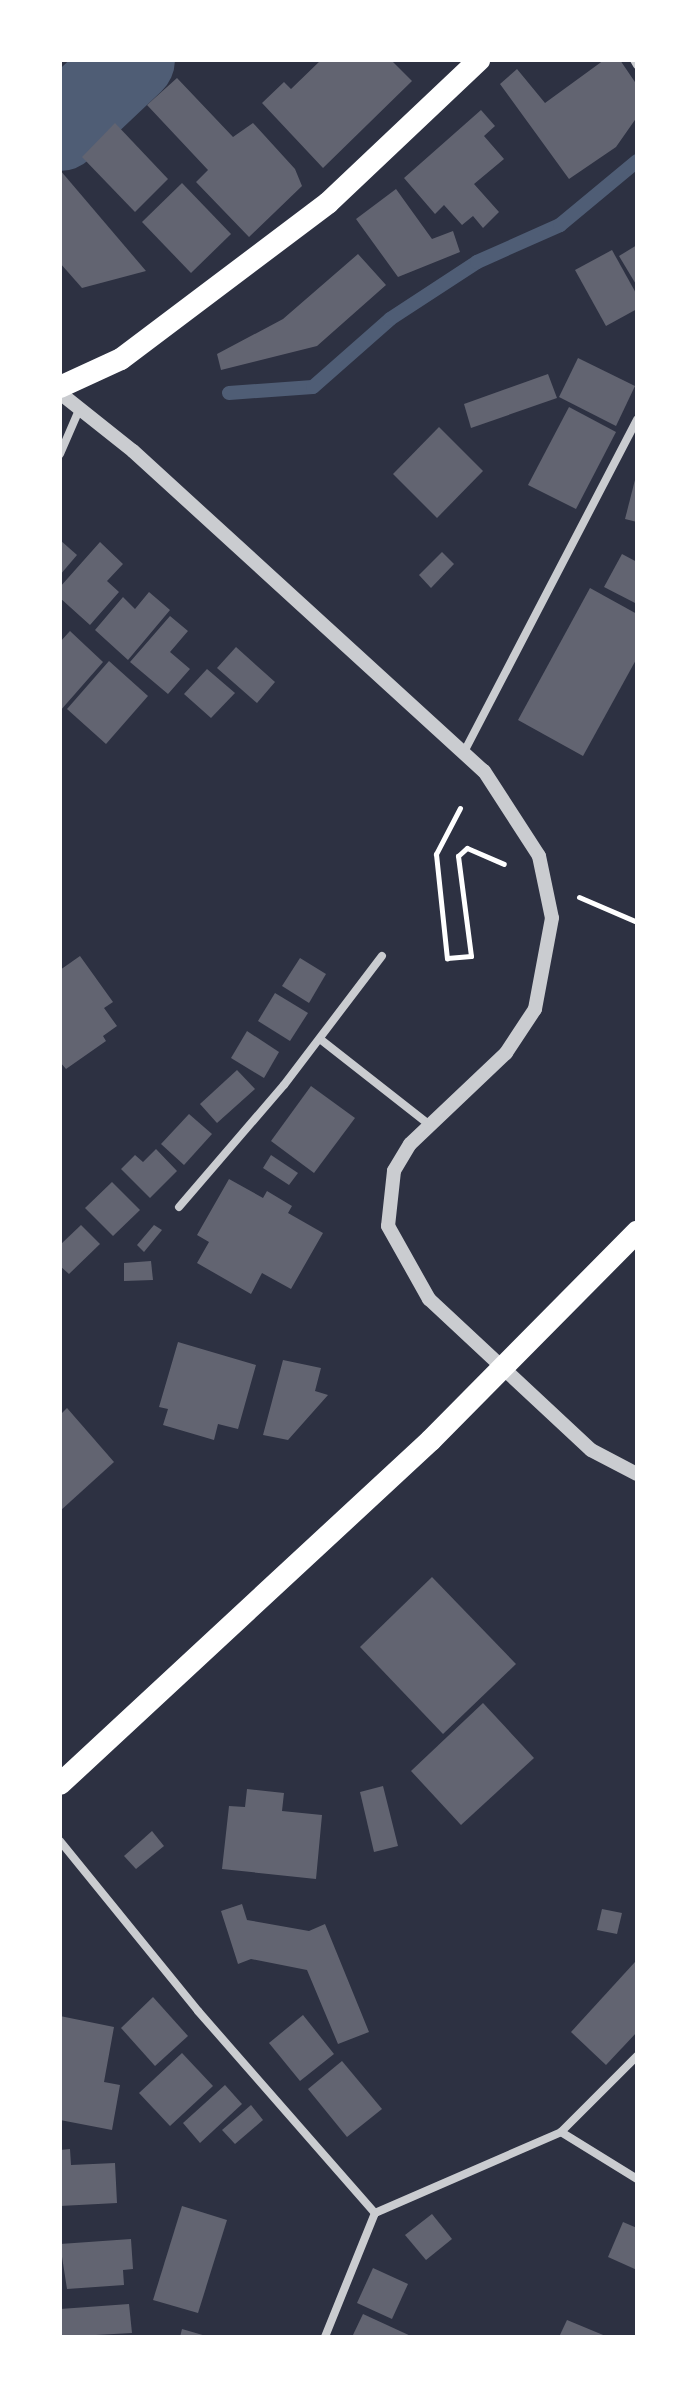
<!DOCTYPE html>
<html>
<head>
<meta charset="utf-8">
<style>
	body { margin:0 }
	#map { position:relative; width:697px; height:2397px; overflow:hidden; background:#2d3142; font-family:"Playfair Display",serif }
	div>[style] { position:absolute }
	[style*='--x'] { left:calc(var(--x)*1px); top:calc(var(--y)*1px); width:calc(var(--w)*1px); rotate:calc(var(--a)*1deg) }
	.stream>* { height:14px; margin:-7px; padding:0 7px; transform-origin:7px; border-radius:7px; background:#4f5d75 }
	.river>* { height:86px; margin:-43px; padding:0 43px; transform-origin:43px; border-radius:43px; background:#4f5d75 }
	.building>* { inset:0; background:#626471 }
	.path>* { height:5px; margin:-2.5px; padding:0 2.5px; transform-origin:2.5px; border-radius:2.5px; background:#fff }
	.minor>* { height:8px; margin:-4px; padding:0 4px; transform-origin:4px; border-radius:4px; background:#caccd0 }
	.tertiary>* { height:14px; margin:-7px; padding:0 7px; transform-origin:7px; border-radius:7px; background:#caccd0 }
	.trunk>* { height:22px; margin:-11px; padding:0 11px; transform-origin:11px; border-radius:11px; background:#fff }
	span { translate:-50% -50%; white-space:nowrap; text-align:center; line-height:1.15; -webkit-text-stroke:6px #fff; paint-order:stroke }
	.frame { position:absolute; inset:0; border:62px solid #fff; pointer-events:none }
</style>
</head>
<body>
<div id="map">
	<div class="stream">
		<i style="--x:229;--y:393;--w:84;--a:-4.1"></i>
		<i style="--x:313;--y:387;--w:103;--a:-41.4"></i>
		<i style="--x:390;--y:319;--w:104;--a:-33.2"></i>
		<i style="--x:477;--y:262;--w:91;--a:-24"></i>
		<i style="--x:560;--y:225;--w:100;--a:-39.7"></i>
	</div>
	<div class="river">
		<i style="--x:60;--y:128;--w:99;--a:-43.4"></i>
	</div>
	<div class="building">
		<i style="clip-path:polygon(321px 60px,391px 60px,412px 81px,323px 168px,262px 103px,284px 82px,291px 89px)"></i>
		<i style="clip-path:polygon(604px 60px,620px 60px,637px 85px,637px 117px,616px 147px,569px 179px,500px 84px,517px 69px,545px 103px)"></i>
		<i style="clip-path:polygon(177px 78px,233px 137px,253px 123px,295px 169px,302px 186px,249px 237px,196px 182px,208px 170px,147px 105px)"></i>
		<i style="clip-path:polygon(481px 110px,495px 126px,484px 136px,504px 159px,474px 184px,499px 212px,483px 228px,473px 216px,462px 225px,444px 205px,435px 214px,404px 178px)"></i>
		<i style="clip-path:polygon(115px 123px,168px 179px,135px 212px,82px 157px)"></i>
		<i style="clip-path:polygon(60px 170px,146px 271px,82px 288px,60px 263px)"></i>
		<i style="clip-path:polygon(182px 183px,231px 234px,191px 273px,142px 222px)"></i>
		<i style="clip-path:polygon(396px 189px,432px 239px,453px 231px,460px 252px,398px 277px,356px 219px)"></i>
		<i style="clip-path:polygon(637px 245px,637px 286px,619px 256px)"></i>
		<i style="clip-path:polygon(612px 250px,637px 295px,637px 309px,606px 326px,575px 270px)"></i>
		<i style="clip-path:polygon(358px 254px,386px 285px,317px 346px,221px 370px,217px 354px,283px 319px)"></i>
		<i style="clip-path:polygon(578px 358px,635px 386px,616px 426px,559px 397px)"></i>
		<i style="clip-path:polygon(548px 374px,557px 398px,471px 428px,464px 404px)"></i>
		<i style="clip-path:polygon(569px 407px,616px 432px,576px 509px,528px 485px)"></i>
		<i style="clip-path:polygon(439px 427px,483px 471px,437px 518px,393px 474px)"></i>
		<i style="clip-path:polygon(636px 476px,637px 476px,637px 522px,625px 519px)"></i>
		<i style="clip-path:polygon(60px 540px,77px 555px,60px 575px)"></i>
		<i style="clip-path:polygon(100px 542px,123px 564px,107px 581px,119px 592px,90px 625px,60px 598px,60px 587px)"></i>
		<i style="clip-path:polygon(442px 552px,454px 564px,431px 588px,419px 575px)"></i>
		<i style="clip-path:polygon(622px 554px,637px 562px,637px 604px,604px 587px)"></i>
		<i style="clip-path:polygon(590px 588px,637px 614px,637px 658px,583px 756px,518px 720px)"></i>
		<i style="clip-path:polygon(149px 592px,170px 610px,128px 660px,95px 630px,123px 597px,135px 609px)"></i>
		<i style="clip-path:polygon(170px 616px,188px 631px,170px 652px,190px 669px,168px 694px,130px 662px)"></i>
		<i style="clip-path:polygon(70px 631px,103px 662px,60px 711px,60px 642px)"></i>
		<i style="clip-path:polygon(236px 647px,275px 682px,257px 703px,217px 668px)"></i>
		<i style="clip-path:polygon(109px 661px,148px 696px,106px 744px,67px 709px)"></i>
		<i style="clip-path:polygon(207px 669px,235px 693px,211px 718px,184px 694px)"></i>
		<i style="clip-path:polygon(80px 956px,113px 1002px,104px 1008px,117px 1026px,103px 1036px,106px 1041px,66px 1069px,60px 1062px,60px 970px)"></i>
		<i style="clip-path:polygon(300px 958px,326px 974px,309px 1003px,282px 986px)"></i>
		<i style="clip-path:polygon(275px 993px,308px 1013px,290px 1041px,258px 1021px)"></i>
		<i style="clip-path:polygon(247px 1031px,279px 1052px,264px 1078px,231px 1058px)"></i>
		<i style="clip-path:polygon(237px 1070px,255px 1089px,217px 1123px,200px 1104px)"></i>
		<i style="clip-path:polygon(311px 1086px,355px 1118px,314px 1173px,271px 1141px)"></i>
		<i style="clip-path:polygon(189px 1114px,212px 1134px,184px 1165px,161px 1144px)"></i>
		<i style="clip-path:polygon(156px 1149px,177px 1171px,150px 1198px,121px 1169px,135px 1155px,143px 1162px)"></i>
		<i style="clip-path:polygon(271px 1155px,298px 1173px,289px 1185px,263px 1168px)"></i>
		<i style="clip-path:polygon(229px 1179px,263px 1198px,267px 1191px,292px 1206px,288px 1213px,323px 1233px,291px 1289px,262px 1273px,251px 1294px,197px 1263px,209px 1242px,197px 1235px)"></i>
		<i style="clip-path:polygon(112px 1182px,140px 1210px,113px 1236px,85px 1208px)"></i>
		<i style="clip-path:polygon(81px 1225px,100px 1244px,69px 1274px,60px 1266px,60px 1245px)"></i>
		<i style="clip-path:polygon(154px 1225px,162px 1230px,144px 1252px,137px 1245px)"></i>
		<i style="clip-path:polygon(151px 1261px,153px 1280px,124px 1281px,124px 1263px)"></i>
		<i style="clip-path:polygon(178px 1342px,256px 1365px,238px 1429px,218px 1424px,214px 1440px,163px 1425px,168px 1409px,159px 1407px)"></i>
		<i style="clip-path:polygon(283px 1360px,321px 1368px,315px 1391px,328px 1395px,288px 1440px,263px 1435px)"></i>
		<i style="clip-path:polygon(67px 1408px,114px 1462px,60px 1511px,60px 1415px)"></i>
		<i style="clip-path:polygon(432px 1577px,516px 1664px,443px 1734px,360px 1647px)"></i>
		<i style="clip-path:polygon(483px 1703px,534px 1758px,461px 1825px,411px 1771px)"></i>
		<i style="clip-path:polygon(383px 1786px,398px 1846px,374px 1852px,360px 1792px)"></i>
		<i style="clip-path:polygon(247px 1789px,284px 1793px,282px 1811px,322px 1815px,316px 1879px,222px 1869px,229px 1806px,245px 1807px)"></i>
		<i style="clip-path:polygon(152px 1831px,164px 1846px,136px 1869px,124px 1856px)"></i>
		<i style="clip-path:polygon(242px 1904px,247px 1920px,309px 1931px,325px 1924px,369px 2032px,338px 2044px,307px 1970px,251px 1959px,238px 1964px,221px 1911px)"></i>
		<i style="clip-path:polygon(602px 1909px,622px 1913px,617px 1934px,597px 1930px)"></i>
		<i style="clip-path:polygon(635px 1962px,637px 2032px,606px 2065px,571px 2032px)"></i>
		<i style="clip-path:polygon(153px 1997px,188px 2036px,155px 2066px,121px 2028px)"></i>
		<i style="clip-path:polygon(303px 2015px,334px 2054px,300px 2081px,269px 2043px)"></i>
		<i style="clip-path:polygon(60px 2016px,114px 2027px,104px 2082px,120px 2085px,112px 2130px,60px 2120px)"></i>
		<i style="clip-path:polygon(182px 2053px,213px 2086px,170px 2126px,139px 2093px)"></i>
		<i style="clip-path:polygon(342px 2061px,382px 2109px,347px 2137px,308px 2089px)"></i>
		<i style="clip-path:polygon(225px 2085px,242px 2104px,200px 2143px,183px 2123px)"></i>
		<i style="clip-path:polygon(251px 2105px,263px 2120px,235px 2144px,222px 2130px)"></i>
		<i style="clip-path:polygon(70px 2149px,71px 2165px,115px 2163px,117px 2203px,60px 2206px,60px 2150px)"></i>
		<i style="clip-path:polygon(182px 2206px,227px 2220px,198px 2313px,153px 2300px)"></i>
		<i style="clip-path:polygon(432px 2214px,452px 2239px,426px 2260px,405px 2235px)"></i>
		<i style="clip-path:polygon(623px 2222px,637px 2228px,637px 2270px,608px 2257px)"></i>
		<i style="clip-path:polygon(131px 2239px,133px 2269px,123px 2270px,124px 2285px,67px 2289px,60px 2244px)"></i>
		<i style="clip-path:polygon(373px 2268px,408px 2284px,392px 2319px,357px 2303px)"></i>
		<i style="clip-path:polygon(129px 2304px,132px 2333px,60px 2337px,60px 2309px)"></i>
		<i style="clip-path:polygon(363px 2314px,413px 2337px,352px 2337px)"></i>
		<i style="clip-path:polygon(567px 2320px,608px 2337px,559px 2337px)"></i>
		<i style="clip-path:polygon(182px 2329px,206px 2336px,206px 2337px,180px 2337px)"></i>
	</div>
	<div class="path">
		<i style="--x:460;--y:808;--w:52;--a:117.6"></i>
		<i style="--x:436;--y:854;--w:105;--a:84"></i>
		<i style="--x:447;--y:958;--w:24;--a:-5"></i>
		<i style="--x:471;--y:956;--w:101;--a:-97.4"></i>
		<i style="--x:458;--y:856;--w:12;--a:-42"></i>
		<i style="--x:467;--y:848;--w:40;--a:23.4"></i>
		<i style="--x:579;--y:897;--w:63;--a:23.3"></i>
	</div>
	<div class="minor">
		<i style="--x:634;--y:60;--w:6;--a:59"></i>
		<i style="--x:60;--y:454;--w:48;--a:-66.6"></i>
		<i style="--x:464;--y:752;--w:375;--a:-62.5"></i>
		<i style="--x:320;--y:1039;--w:141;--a:38.1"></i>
		<i style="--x:179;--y:1207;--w:161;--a:-49.3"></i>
		<i style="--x:284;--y:1085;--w:162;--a:-52.8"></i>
		<i style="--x:60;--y:1841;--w:219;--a:50.9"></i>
		<i style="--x:198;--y:2011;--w:269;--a:48.8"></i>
		<i style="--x:375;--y:2213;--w:134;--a:112"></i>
		<i style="--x:561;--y:2132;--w:89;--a:31.7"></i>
		<i style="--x:375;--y:2213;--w:203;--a:-23.5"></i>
		<i style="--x:561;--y:2132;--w:107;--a:-45"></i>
	</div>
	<div class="tertiary">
		<i style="--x:60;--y:393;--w:93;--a:38.5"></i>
		<i style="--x:133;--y:451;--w:475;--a:42.4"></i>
		<i style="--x:484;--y:771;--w:101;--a:57.1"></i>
		<i style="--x:539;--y:856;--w:63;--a:78.2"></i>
		<i style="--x:552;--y:918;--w:93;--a:100.6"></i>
		<i style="--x:535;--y:1009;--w:53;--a:123.4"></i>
		<i style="--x:506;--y:1053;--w:132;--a:136.5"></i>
		<i style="--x:410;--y:1144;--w:31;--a:121"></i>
		<i style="--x:394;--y:1171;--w:55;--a:96.2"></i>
		<i style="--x:388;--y:1226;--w:84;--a:60.7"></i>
		<i style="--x:429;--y:1299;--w:221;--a:43"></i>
		<i style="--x:591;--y:1450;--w:52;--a:27.6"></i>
	</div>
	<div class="trunk">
		<i style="--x:60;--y:387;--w:67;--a:-24.7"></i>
		<i style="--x:121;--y:359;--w:259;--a:-37"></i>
		<i style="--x:328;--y:203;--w:208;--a:-43.4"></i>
		<i style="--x:60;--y:1784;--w:506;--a:-42.84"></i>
		<i style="--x:431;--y:1440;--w:293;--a:-45.3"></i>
	</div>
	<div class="frame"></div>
</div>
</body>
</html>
